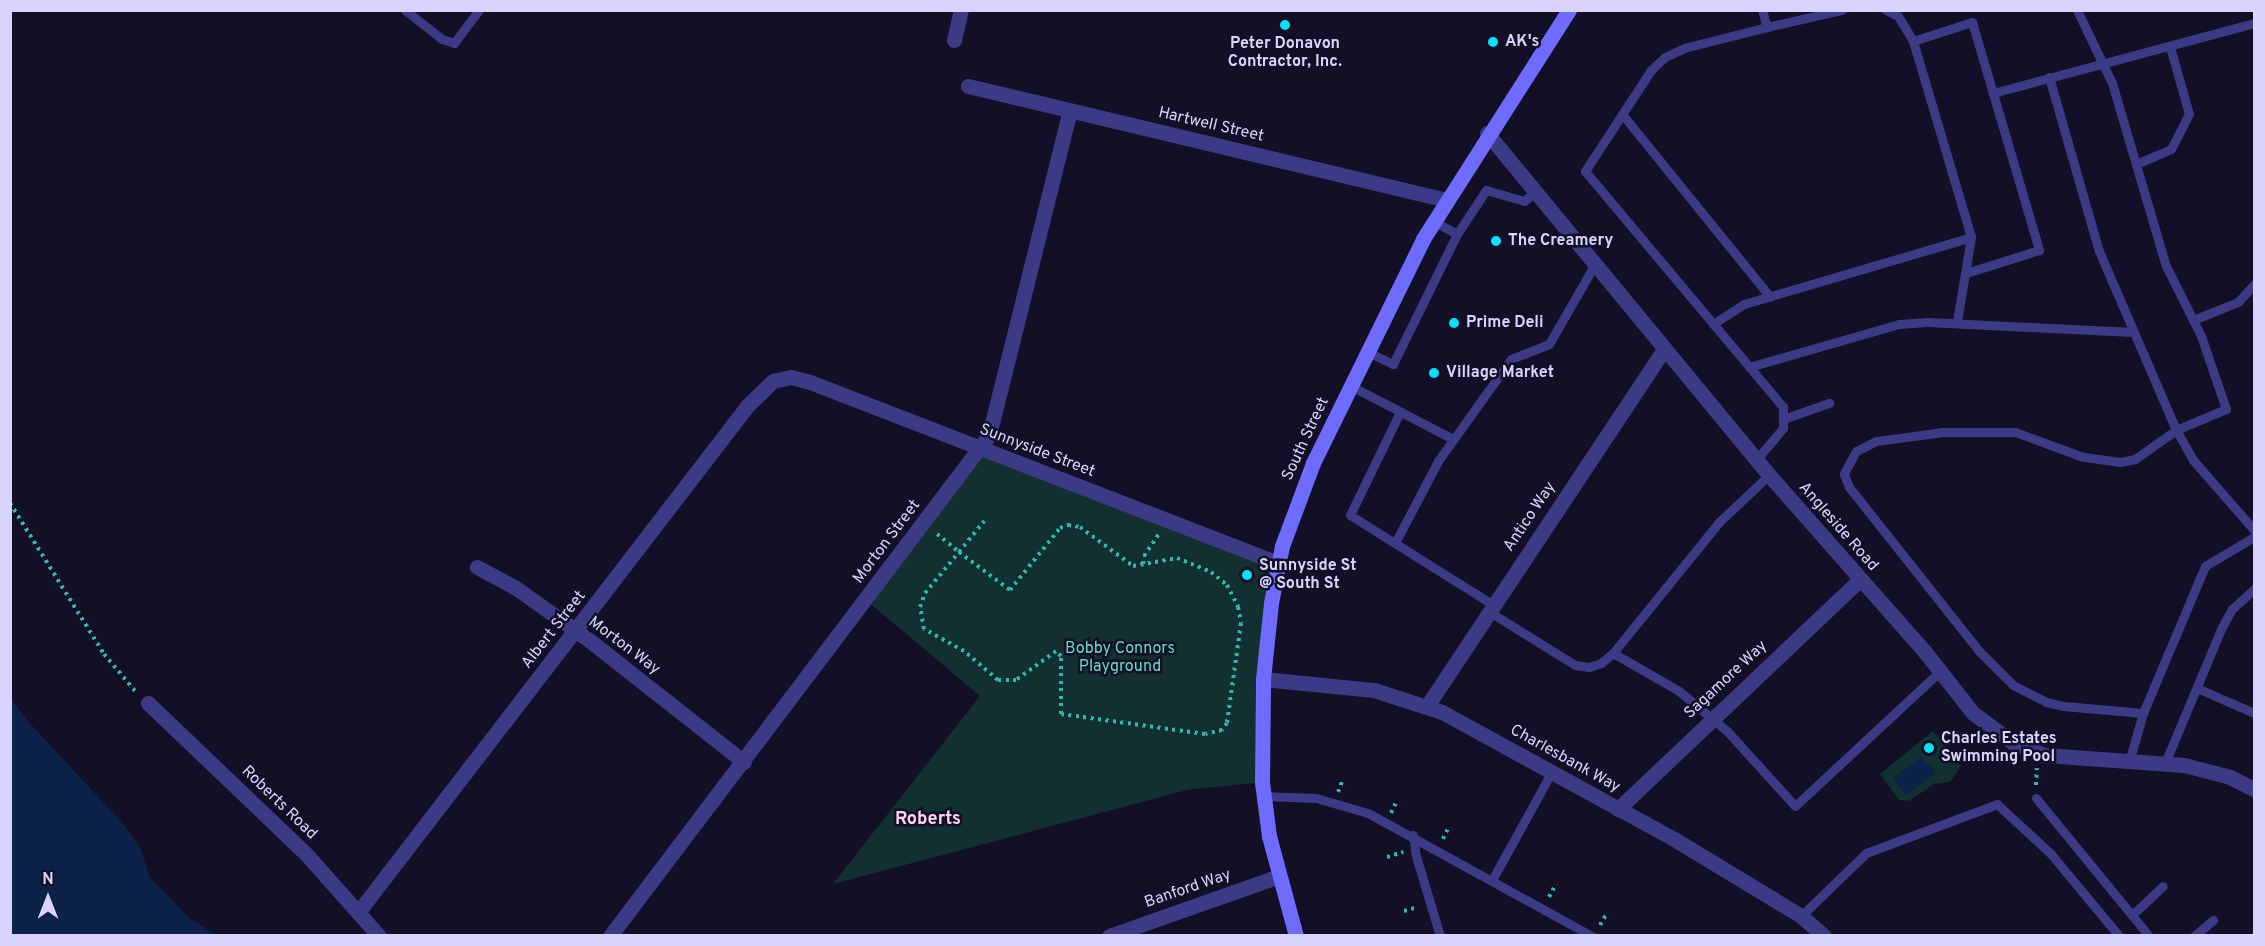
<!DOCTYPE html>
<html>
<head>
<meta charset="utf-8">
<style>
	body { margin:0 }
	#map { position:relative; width:2265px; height:946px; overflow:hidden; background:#130f26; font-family:Overpass,sans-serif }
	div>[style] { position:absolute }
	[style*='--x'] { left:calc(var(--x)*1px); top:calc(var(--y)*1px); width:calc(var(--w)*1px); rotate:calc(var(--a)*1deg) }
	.green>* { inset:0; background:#12302f }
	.water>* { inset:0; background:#0c2248 }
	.path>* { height:4px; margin-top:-2px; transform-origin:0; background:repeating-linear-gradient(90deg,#2fb8b0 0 3px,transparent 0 7.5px) }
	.service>* { height:9px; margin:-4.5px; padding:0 4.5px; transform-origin:4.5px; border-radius:4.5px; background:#3d3a85 }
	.minor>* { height:15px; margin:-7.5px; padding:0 7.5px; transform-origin:7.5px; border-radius:7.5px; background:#3d3a85 }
	.secondary>* { height:15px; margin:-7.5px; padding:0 7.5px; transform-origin:7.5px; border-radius:7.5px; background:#6f6bff }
	.dots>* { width:16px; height:16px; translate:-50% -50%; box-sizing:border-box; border:3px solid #130f26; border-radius:50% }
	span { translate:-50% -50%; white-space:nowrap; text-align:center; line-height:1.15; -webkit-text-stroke:5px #130f26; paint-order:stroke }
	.poi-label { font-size:16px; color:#d9d4ff; font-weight:700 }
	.left { translate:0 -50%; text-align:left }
	.street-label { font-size:16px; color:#d9d4ff }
	.park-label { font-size:16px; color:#5fe0c0 }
	.neighbourhood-label { font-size:18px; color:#ffd6f0; font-weight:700 }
	.frame { position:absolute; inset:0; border:12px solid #d9d4ff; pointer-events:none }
	.north { position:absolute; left:18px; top:868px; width:60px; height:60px; -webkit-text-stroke:4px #130f26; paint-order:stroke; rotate:0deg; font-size:16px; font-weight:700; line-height:24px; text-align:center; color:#d9d4ff }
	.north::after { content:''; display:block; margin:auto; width:21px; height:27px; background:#d9d4ff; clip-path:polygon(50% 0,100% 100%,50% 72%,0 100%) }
</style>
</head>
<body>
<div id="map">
	<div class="green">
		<i style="clip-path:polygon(979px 449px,1278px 563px,1262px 782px,1187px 790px,833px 884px,980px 696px,866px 600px)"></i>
		<i style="clip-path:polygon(1933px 731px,1961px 766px,1950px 782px,1934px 784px,1909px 801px,1899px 800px,1880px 774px)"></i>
	</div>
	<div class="water">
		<i style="clip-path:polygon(10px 697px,27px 720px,124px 825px,141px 849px,149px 876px,189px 918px,216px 935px,11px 935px)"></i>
		<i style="clip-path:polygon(1921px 757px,1936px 773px,1906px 795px,1893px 778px)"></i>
	</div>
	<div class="path">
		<i style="--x:10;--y:503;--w:178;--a:58.1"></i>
		<i style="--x:104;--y:654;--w:50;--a:49.9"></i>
		<i style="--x:1068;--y:525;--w:12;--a:9"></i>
		<i style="--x:1080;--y:527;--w:66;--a:36.3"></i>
		<i style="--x:1133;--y:566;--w:45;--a:-10.3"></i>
		<i style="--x:1177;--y:558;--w:37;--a:22"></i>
		<i style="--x:1211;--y:572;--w:21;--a:39"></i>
		<i style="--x:1227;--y:585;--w:25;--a:63"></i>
		<i style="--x:1238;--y:607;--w:16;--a:79"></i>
		<i style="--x:1241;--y:623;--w:101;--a:98"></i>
		<i style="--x:1227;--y:723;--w:9;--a:126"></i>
		<i style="--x:1222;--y:730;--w:17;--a:167"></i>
		<i style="--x:1205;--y:734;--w:145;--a:-172.1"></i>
		<i style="--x:1061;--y:714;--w:58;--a:-90"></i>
		<i style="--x:1061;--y:656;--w:7;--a:-135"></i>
		<i style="--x:1056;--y:651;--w:49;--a:144.1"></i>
		<i style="--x:1016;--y:680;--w:18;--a:180"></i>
		<i style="--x:998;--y:680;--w:45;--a:-139.5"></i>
		<i style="--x:964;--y:651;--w:46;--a:-151.2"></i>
		<i style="--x:924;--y:629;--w:22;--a:-100"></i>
		<i style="--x:920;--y:607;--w:15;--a:-70"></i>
		<i style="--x:925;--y:593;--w:53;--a:-50.3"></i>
		<i style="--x:959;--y:552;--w:64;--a:36.7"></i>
		<i style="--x:1010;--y:590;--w:80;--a:-51.1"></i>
		<i style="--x:1060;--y:528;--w:9;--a:-21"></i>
		<i style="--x:937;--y:534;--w:28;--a:39"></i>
		<i style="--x:959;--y:552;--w:40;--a:-51"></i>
		<i style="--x:1143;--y:564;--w:8;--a:-83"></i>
		<i style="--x:1144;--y:556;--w:27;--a:-56"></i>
		<i style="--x:2036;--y:785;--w:17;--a:-87"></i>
		<i style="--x:1338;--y:792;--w:14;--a:-69"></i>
		<i style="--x:1391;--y:813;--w:14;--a:-65"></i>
		<i style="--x:1443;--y:839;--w:14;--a:-65"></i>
		<i style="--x:1387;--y:857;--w:17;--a:-17"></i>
		<i style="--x:1549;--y:897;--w:15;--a:-62"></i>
		<i style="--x:1404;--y:911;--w:15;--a:-16"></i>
		<i style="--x:1600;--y:925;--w:14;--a:-60"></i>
	</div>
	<div class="service">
		<i style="--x:405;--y:10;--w:47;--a:38.1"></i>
		<i style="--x:442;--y:39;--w:13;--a:18"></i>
		<i style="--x:454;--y:43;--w:41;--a:-52.9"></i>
		<i style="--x:1762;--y:10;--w:18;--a:74"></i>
		<i style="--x:1767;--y:27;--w:77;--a:-12.8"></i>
		<i style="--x:1886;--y:10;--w:13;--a:27"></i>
		<i style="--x:1898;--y:16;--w:29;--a:59"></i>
		<i style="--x:1913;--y:41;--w:204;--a:73.5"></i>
		<i style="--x:1971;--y:237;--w:86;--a:99.4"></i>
		<i style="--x:2077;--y:10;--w:81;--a:64.4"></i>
		<i style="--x:2112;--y:83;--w:191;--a:73.6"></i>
		<i style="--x:2166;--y:266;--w:78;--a:63.4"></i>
		<i style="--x:2201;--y:336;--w:77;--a:71.1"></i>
		<i style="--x:2226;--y:409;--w:54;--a:157.2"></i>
		<i style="--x:2176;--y:430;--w:50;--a:144.7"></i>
		<i style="--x:2135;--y:459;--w:15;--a:169"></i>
		<i style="--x:2120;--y:462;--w:37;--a:-172"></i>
		<i style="--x:2083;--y:457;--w:72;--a:-159.8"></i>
		<i style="--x:2015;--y:432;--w:72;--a:180"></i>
		<i style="--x:1943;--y:432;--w:68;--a:172.3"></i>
		<i style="--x:1876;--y:441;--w:22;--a:153"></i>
		<i style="--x:1856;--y:451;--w:26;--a:118"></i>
		<i style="--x:1844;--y:474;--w:14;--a:69"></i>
		<i style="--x:1849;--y:487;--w:209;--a:51.6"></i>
		<i style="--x:1979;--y:651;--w:48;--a:45"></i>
		<i style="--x:2013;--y:685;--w:37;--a:27"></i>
		<i style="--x:2046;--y:702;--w:18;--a:13"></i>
		<i style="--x:2064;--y:706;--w:79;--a:5.1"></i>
		<i style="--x:1913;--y:41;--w:62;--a:-17.9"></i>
		<i style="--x:1972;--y:22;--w:238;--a:73.6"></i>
		<i style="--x:2039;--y:250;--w:77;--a:162.5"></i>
		<i style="--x:2049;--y:77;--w:181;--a:74"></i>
		<i style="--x:2099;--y:251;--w:195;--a:66.7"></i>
		<i style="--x:2176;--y:430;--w:34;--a:60"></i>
		<i style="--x:2193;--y:460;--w:93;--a:48.9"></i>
		<i style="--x:1993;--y:93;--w:270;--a:-15"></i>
		<i style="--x:1622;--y:114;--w:235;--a:51"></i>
		<i style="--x:2136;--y:164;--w:38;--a:-23"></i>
		<i style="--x:2171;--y:149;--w:39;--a:-63"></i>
		<i style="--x:2189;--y:114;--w:70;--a:-105.8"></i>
		<i style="--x:1433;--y:221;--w:27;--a:28"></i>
		<i style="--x:2193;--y:320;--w:48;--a:-21.8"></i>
		<i style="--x:2238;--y:302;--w:24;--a:-48"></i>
		<i style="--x:1713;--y:324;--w:37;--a:-33"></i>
		<i style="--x:1744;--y:304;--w:237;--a:-16.4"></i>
		<i style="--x:1368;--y:352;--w:28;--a:26"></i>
		<i style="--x:1393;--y:364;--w:145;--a:-63.8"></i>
		<i style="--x:1457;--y:234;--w:53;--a:-56.6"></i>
		<i style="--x:1486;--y:190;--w:40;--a:16"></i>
		<i style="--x:1524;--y:201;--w:14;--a:-39"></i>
		<i style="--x:1749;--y:367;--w:156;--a:-16"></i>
		<i style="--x:1899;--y:324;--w:28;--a:-4"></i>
		<i style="--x:1927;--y:322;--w:206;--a:2.8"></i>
		<i style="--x:1351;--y:386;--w:115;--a:27.5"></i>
		<i style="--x:1400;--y:412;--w:114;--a:115.9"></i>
		<i style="--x:1350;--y:515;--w:168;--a:32.1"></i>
		<i style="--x:1786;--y:418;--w:46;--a:-19.2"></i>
		<i style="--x:1756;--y:460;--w:42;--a:-49.8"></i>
		<i style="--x:1783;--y:428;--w:21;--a:-90"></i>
		<i style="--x:1783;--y:407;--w:308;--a:-130"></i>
		<i style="--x:1585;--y:171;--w:121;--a:-56.8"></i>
		<i style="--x:1651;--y:70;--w:19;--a:-43"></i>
		<i style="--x:1665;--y:57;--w:21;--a:-25"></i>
		<i style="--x:1684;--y:48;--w:86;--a:-14.2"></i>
		<i style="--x:1395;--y:543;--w:93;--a:-62.3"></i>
		<i style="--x:1438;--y:461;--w:125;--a:-54.4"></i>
		<i style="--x:1511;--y:359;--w:41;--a:-21.5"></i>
		<i style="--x:1549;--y:344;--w:92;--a:-60.1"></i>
		<i style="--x:1488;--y:611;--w:102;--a:31.8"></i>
		<i style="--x:1575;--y:665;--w:14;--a:8"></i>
		<i style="--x:1589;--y:667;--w:13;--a:-18"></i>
		<i style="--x:1601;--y:663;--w:16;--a:-40"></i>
		<i style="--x:1613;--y:653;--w:169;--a:-51"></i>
		<i style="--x:1719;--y:522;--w:69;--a:-43.2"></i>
		<i style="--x:1613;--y:653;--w:76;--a:29.9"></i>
		<i style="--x:1679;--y:691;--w:62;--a:39.8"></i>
		<i style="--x:1727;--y:731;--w:101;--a:47.8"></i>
		<i style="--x:1795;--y:806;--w:197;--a:-42.9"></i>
		<i style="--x:2197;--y:688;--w:62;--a:23.7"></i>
		<i style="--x:2129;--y:762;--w:51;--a:-74.1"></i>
		<i style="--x:2143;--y:713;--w:160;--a:-67.1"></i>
		<i style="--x:2205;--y:566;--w:57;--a:-30.6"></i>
		<i style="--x:2165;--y:763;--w:147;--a:-67.3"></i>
		<i style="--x:2222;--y:627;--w:21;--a:-61"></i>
		<i style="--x:2232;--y:609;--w:30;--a:-42"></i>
		<i style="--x:1263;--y:796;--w:53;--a:2.2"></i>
		<i style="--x:1316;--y:798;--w:54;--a:16.1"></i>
		<i style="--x:1368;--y:813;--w:256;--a:28.8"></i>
		<i style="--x:2036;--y:798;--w:178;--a:50.7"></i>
		<i style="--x:1413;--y:835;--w:21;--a:82"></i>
		<i style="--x:1416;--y:856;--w:84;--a:73.3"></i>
		<i style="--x:1492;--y:880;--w:122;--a:-61.1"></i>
		<i style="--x:2132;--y:915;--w:42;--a:-43.1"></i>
		<i style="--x:1801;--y:916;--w:91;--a:-44.1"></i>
		<i style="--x:1866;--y:853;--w:140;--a:-20.5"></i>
		<i style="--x:1997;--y:804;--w:74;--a:42.8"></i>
		<i style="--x:2051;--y:854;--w:107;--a:50.3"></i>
		<i style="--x:2194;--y:936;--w:25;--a:-40"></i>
	</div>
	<div class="minor">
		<i style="--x:954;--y:40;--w:31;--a:-77"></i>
		<i style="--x:968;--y:86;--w:491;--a:13.4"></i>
		<i style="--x:1487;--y:133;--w:443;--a:50.5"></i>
		<i style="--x:1769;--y:475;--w:236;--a:48.6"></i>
		<i style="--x:1925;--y:652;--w:78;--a:51.8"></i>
		<i style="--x:1973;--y:713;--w:49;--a:36.6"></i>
		<i style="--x:2012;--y:742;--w:35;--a:22"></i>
		<i style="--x:2045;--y:755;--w:139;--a:4.1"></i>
		<i style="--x:2184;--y:765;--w:48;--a:14.6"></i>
		<i style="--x:2230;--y:777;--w:27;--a:27"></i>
		<i style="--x:477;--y:567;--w:44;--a:28.3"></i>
		<i style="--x:516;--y:588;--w:90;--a:35.5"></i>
		<i style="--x:589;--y:640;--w:197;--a:38.2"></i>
		<i style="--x:1263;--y:679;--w:112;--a:5.7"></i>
		<i style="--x:1374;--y:690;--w:71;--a:17.9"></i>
		<i style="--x:1442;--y:712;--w:264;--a:28.7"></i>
		<i style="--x:1674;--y:839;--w:149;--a:31.2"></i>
		<i style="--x:1801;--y:916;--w:30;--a:41"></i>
		<i style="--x:148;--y:703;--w:220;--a:43.7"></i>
		<i style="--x:307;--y:855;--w:108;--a:48.4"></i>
		<i style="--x:1427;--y:706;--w:429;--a:-56.4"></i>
		<i style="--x:1618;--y:809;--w:334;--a:-43.5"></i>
		<i style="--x:359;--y:911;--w:638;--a:-52.45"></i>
		<i style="--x:748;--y:405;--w:35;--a:-44"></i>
		<i style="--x:773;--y:381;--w:18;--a:-13"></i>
		<i style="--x:791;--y:377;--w:20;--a:15"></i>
		<i style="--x:810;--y:382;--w:502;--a:21.14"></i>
		<i style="--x:610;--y:936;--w:628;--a:-52.89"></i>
		<i style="--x:989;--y:435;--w:334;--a:-76"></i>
		<i style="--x:1109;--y:936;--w:180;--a:-19.4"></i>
	</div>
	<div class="secondary">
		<i style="--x:1296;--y:936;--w:104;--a:-105.1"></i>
		<i style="--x:1269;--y:836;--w:54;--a:-97.4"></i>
		<i style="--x:1262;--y:782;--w:103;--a:-89.4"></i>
		<i style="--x:1263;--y:679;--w:76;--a:-84"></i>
		<i style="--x:1271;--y:603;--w:58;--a:-79.1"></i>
		<i style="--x:1282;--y:546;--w:89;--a:-69.5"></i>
		<i style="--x:1313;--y:463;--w:250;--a:-63.8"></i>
		<i style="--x:1423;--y:239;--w:272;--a:-57.5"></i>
	</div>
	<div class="dots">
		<i style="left:1285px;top:25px;background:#00e5ff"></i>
		<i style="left:1493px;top:42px;background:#00e5ff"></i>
		<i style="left:1496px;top:241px;background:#00e5ff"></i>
		<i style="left:1454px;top:323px;background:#00e5ff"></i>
		<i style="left:1434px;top:373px;background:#00e5ff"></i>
		<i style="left:1247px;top:575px;background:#00e5ff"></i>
		<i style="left:1929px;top:748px;background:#00e5ff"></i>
	</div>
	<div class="poi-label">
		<span class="left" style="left:1505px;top:42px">AK's</span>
		<span style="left:1285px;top:53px">Peter Donavon<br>Contractor, Inc.</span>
		<span class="left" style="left:1508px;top:241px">The Creamery</span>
		<span class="left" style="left:1466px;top:323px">Prime Deli</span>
		<span class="left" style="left:1446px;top:373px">Village Market</span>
		<span class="left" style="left:1259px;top:575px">Sunnyside St<br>@ South St</span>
		<span class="left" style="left:1941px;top:748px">Charles Estates<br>Swimming Pool</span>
	</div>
	<div class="street-label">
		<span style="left:1211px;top:125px;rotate:13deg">Hartwell Street</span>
		<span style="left:1306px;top:439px;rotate:-65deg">South Street</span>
		<span style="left:1037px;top:451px;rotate:21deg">Sunnyside Street</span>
		<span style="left:1530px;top:517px;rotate:-56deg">Antico Way</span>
		<span style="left:1838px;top:527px;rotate:49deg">Angleside Road</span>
		<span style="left:887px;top:542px;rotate:-53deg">Morton Street</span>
		<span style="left:554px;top:630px;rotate:-52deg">Albert Street</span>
		<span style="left:624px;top:646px;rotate:37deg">Morton Way</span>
		<span style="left:1726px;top:680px;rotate:-43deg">Sagamore Way</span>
		<span style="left:1565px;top:759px;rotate:29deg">Charlesbank Way</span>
		<span style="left:279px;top:803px;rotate:44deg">Roberts Road</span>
		<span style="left:1188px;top:889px;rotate:-19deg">Banford Way</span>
	</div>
	<div class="park-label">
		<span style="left:1120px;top:658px">Bobby Connors<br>Playground</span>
	</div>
	<div class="neighbourhood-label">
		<span style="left:928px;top:820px">Roberts</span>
	</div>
	<div class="frame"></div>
	<div class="north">N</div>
</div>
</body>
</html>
